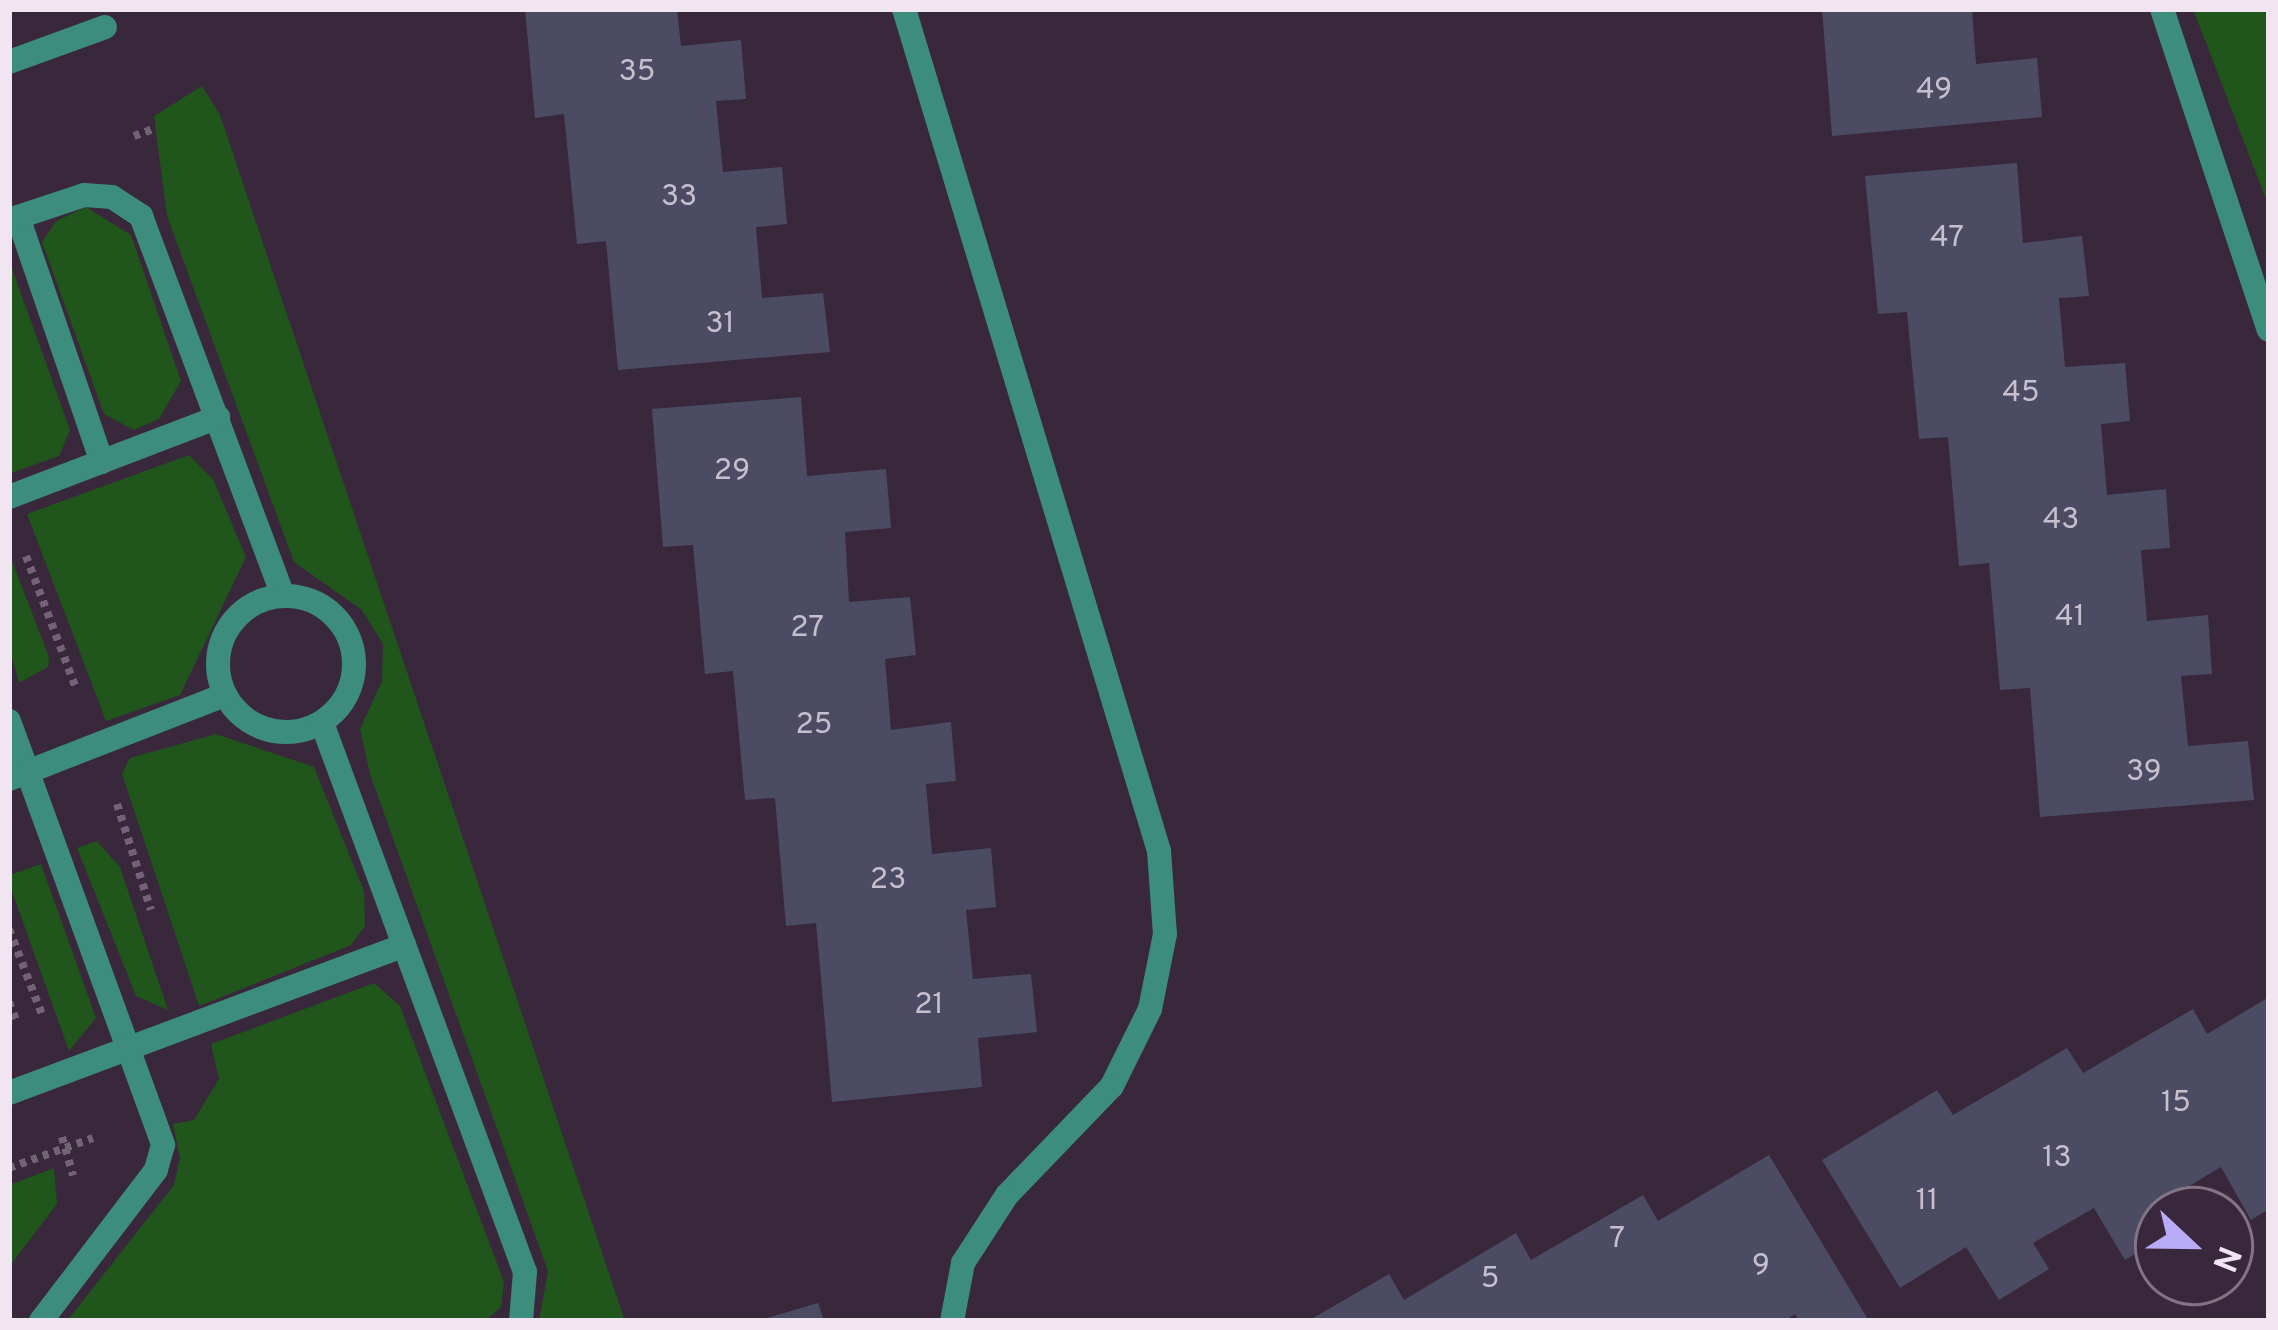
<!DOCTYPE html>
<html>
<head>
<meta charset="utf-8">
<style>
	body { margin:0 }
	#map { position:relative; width:2278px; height:1330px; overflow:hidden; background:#39283b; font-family:Overpass,sans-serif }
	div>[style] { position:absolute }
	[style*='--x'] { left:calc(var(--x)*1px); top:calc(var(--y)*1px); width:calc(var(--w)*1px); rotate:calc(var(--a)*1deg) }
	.green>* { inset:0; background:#20551c }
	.building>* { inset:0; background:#4b4b64 }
	.path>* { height:8px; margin-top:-4px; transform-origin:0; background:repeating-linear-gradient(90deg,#736475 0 6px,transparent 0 12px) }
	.service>* { height:24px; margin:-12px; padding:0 12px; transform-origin:12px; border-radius:12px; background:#3c8d7c }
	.service>.ring { margin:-12px; padding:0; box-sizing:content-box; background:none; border:24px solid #3c8d7c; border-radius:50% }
	.minor>* { height:24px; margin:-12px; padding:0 12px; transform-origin:12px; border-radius:12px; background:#3c8d7c }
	span { translate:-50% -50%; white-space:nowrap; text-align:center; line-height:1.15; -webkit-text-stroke:9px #39283b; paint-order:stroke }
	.number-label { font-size:30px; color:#c7bece }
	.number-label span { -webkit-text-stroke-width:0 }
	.frame { position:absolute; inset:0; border:12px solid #f0e5f1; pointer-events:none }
	.north { position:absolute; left:2134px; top:1186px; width:120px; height:120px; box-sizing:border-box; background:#39283b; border:3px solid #827484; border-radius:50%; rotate:112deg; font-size:33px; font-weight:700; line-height:48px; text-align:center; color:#f0e5f1 }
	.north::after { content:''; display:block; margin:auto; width:42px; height:54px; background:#b8abf7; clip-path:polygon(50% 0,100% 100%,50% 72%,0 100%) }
</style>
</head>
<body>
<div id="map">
	<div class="green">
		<i style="clip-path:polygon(2193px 9px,2269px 9px,2269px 207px)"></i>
		<i style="clip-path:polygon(202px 86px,220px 115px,625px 1321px,539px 1321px,548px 1271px,370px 774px,360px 729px,382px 681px,383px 644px,362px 610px,294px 562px,167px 216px,154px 116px)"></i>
		<i style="clip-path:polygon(86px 207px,131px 235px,181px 381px,159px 419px,134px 430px,104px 414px,42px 242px,56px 221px)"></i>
		<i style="clip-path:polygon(9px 260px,70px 430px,59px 456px,11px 473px)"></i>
		<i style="clip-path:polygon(189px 455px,213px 479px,246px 557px,180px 695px,106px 721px,27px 514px)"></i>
		<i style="clip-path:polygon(9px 553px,49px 657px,48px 667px,19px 683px,9px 647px)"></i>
		<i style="clip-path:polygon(216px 734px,314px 767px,364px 891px,365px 926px,351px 945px,199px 1006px,122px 774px,130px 758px)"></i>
		<i style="clip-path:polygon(97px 841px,120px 867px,168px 1010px,136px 996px,77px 848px)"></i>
		<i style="clip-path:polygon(41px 864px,96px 1018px,69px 1051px,9px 883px,10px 875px)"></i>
		<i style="clip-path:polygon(374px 983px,400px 1006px,504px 1282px,501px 1307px,485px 1321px,67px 1321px,174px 1185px,180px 1158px,173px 1124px,194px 1120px,219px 1079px,211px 1044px)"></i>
		<i style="clip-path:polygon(54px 1168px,57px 1204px,9px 1267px,9px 1185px)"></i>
	</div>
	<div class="building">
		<i style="clip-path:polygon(525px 9px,677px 9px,681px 46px,741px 40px,746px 99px,716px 101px,723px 172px,782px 167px,787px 224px,756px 227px,762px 298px,823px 293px,830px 352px,618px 370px,606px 241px,577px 244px,564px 114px,535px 118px)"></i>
		<i style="clip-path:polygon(1822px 9px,1972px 9px,1976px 64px,2037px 58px,2042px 117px,1832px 136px)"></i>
		<i style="clip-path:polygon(2017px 163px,2023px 243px,2082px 236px,2089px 296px,2059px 298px,2065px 367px,2125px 363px,2130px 421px,2101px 424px,2107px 495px,2166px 489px,2170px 548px,2141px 550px,2147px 621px,2208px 615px,2212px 674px,2181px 676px,2188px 746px,2248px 741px,2254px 800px,2040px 817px,2030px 688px,2000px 690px,1989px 563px,1959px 566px,1948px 437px,1919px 439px,1907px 312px,1878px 314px,1865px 176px)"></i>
		<i style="clip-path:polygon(801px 397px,807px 476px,886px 469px,891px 528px,845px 532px,849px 602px,910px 597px,916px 655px,885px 659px,891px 730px,951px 722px,956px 781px,926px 784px,932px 854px,991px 848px,996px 907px,966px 910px,973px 979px,1031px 974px,1037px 1032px,978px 1038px,982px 1087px,832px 1102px,816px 923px,786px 926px,775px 798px,745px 800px,733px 671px,705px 674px,693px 545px,663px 547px,652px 409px)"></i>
		<i style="clip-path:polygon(2269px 997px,2269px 1209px,2251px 1220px,2221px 1167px,2159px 1204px,2158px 1240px,2125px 1260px,2094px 1208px,2033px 1243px,2049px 1269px,1999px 1300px,1966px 1247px,1900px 1288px,1822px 1160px,1937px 1090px,1953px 1115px,2067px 1048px,2083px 1073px,2193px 1009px,2207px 1034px)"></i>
		<i style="clip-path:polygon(1769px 1155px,1869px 1321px,1799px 1321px,1795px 1314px,1784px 1321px,1308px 1321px,1389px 1274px,1404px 1300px,1516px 1233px,1531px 1260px,1643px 1195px,1658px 1221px)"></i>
		<i style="clip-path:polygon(818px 1303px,824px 1321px,760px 1321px,760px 1320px)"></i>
	</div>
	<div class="path">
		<i style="--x:134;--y:136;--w:20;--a:-20"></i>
		<i style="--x:26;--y:556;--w:141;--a:69.3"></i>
		<i style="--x:117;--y:804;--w:111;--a:72.2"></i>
		<i style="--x:9;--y:929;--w:94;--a:68.9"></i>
		<i style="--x:9;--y:1002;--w:22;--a:69"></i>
		<i style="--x:62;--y:1137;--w:40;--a:74"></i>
		<i style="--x:9;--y:1168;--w:89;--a:-19.7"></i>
	</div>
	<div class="service">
		<i style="--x:9;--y:62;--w:102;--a:-20"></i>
		<i style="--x:18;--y:217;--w:259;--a:71.1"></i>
		<i style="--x:9;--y:220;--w:79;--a:-18.4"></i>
		<i style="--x:84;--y:195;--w:28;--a:4"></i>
		<i style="--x:112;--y:197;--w:35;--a:33"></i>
		<i style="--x:141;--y:216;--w:403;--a:69.5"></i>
		<i style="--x:9;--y:497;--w:224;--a:-20.9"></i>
		<i class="ring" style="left:218px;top:596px;width:112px;height:112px"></i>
		<i style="--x:9;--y:721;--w:451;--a:70"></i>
		<i style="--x:163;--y:1145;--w:26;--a:106"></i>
		<i style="--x:156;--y:1170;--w:190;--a:127.3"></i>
		<i style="--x:322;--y:723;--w:585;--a:69.71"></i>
		<i style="--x:525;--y:1272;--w:49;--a:94.7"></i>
		<i style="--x:9;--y:779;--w:232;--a:-21.3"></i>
		<i style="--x:9;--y:1093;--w:422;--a:-20.5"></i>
	</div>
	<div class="minor">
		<i style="--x:904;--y:9;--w:880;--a:73.15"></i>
		<i style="--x:1159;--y:851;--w:83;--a:85.9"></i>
		<i style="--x:1165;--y:934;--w:76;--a:101.3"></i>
		<i style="--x:1150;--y:1009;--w:86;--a:116.3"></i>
		<i style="--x:1112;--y:1086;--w:151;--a:133.9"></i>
		<i style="--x:1007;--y:1195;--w:81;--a:122.9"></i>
		<i style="--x:963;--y:1263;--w:59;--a:100.7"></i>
		<i style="--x:2162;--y:9;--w:338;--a:71.6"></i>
	</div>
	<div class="number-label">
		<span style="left:637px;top:73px">35</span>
		<span style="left:1934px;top:91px">49</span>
		<span style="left:679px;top:198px">33</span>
		<span style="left:1947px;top:239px">47</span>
		<span style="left:720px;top:325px">31</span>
		<span style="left:2021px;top:394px">45</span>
		<span style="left:732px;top:472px">29</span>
		<span style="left:2061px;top:521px">43</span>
		<span style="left:2070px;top:618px">41</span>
		<span style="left:807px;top:629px">27</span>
		<span style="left:814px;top:726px">25</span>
		<span style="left:2144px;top:773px">39</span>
		<span style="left:888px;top:881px">23</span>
		<span style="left:929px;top:1006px">21</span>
		<span style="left:2176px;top:1104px">15</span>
		<span style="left:2057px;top:1159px">13</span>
		<span style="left:1927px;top:1202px">11</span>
		<span style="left:1617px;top:1240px">7</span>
		<span style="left:1761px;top:1267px">9</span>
		<span style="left:1490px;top:1280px">5</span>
	</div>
	<div class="frame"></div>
	<div class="north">N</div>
</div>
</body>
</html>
